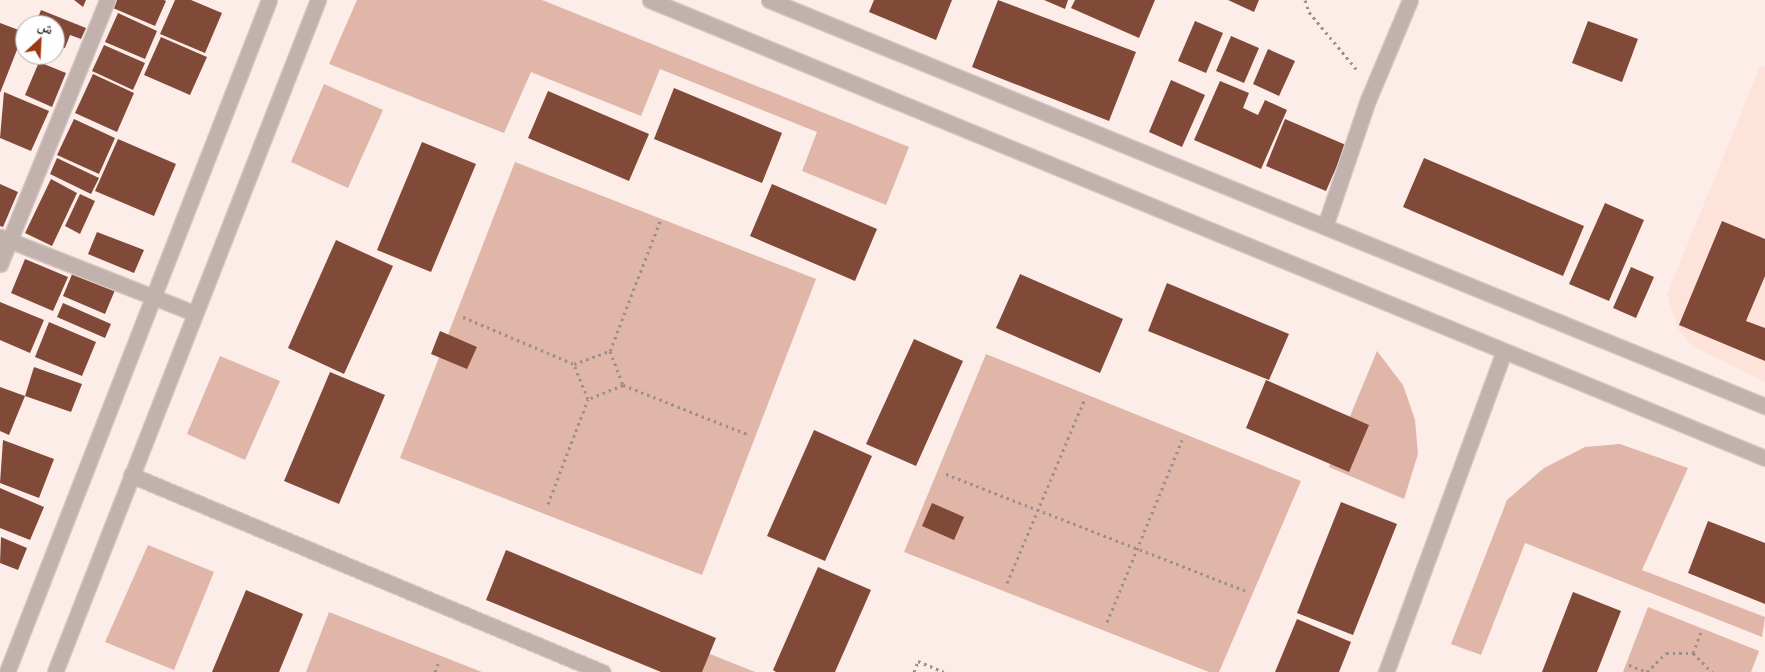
<!DOCTYPE html>
<html>
<head>
<meta charset="utf-8">
<style>
	body { margin:0 }
	#map { position:relative; width:1765px; height:672px; overflow:hidden; background:#fcede9; font-family:"Playfair Display","Noto Naskh Arabic",serif }
	div>[style] { position:absolute }
	[style*='--x'] { left:calc(var(--x)*1px); top:calc(var(--y)*1px); width:calc(var(--w)*1px); rotate:calc(var(--a)*1deg) }
	.built>* { inset:0; background:#fee3db }
	.green>* { inset:0; background:#dfb6a8 }
	.building>* { inset:0; background:#814938 }
	.path>* { height:3px; margin-top:-1.5px; transform-origin:0; background:repeating-linear-gradient(90deg,#9d8f8a 0 2.5px,transparent 0 6.5px) }
	.roads { filter:drop-shadow(1px 0 #d7c8c4) drop-shadow(-1px 0 #d7c8c4) drop-shadow(0 1px #d7c8c4) drop-shadow(0 -1px #d7c8c4) }
	.street>* { height:15px; margin:-7.5px; padding:0 7.5px; transform-origin:7.5px; border-radius:7.5px; background:#c1b2ad }
	span { translate:-50% -50%; white-space:nowrap; text-align:center; line-height:1.15; -webkit-text-stroke:5px #fefefe; paint-order:stroke }
	.north { position:absolute; left:15px; top:15px; width:50px; height:50px; box-sizing:border-box; background:#fefefe; border:1px solid #b2adab; border-radius:50%; rotate:25deg; font-size:14px; font-weight:700; line-height:20px; text-align:center; color:#41342f }
	.north::after { content:''; display:block; margin:auto; width:18px; height:22px; background:#9d3711; clip-path:polygon(50% 0,100% 100%,50% 72%,0 100%) }
</style>
</head>
<body>
<div id="map">
	<div class="built">
		<i style="clip-path:polygon(1760px 66px,1765px 67px,1765px 382px,1692px 346px,1678px 329px,1667px 295px)"></i>
	</div>
	<div class="green">
		<i style="clip-path:polygon(357px 0,542px 0,909px 147px,886px 205px,802px 171px,817px 132px,660px 69px,641px 116px,531px 72px,504px 133px,329px 64px)"></i>
		<i style="clip-path:polygon(324px 84px,383px 110px,348px 188px,291px 162px)"></i>
		<i style="clip-path:polygon(515px 162px,816px 279px,702px 575px,400px 458px)"></i>
		<i style="clip-path:polygon(1377px 351px,1403px 385px,1415px 420px,1418px 454px,1404px 499px,1329px 467px)"></i>
		<i style="clip-path:polygon(986px 354px,1301px 481px,1219px 672px,1209px 672px,904px 552px)"></i>
		<i style="clip-path:polygon(220px 356px,280px 381px,245px 460px,187px 434px)"></i>
		<i style="clip-path:polygon(1620px 444px,1688px 468px,1642px 570px,1765px 617px,1762px 637px,1525px 543px,1481px 655px,1451px 644px,1507px 500px,1544px 468px,1585px 447px)"></i>
		<i style="clip-path:polygon(148px 545px,214px 572px,174px 670px,105px 642px)"></i>
		<i style="clip-path:polygon(1648px 607px,1759px 651px,1751px 672px,1623px 672px)"></i>
		<i style="clip-path:polygon(329px 612px,482px 672px,306px 672px)"></i>
		<i style="clip-path:polygon(700px 650px,755px 672px,692px 672px)"></i>
	</div>
	<div class="building">
		<i style="clip-path:polygon(74px 0,86px 0,83px 7px)"></i>
		<i style="clip-path:polygon(117px 0,164px 0,166px 1px,155px 26px,113px 8px)"></i>
		<i style="clip-path:polygon(175px 0,191px 0,222px 13px,205px 53px,160px 34px)"></i>
		<i style="clip-path:polygon(874px 0,952px 0,936px 40px,869px 12px)"></i>
		<i style="clip-path:polygon(998px 0,1136px 52px,1109px 121px,972px 67px)"></i>
		<i style="clip-path:polygon(1044px 0,1068px 0,1065px 9px)"></i>
		<i style="clip-path:polygon(1075px 0,1155px 0,1139px 38px,1071px 8px)"></i>
		<i style="clip-path:polygon(1228px 0,1259px 0,1254px 12px)"></i>
		<i style="clip-path:polygon(41px 10px,86px 28px,81px 39px,70px 35px,65px 48px,55px 45px,55px 25px,35px 25px)"></i>
		<i style="clip-path:polygon(118px 13px,157px 31px,145px 59px,105px 42px)"></i>
		<i style="clip-path:polygon(1195px 21px,1223px 33px,1206px 73px,1178px 61px)"></i>
		<i style="clip-path:polygon(1588px 21px,1638px 39px,1622px 82px,1572px 63px)"></i>
		<i style="clip-path:polygon(0 23px,24px 32px,0 93px)"></i>
		<i style="clip-path:polygon(1231px 36px,1259px 48px,1244px 83px,1216px 71px)"></i>
		<i style="clip-path:polygon(161px 37px,207px 57px,190px 95px,144px 75px)"></i>
		<i style="clip-path:polygon(104px 45px,145px 63px,133px 90px,92px 71px)"></i>
		<i style="clip-path:polygon(1268px 49px,1295px 61px,1279px 96px,1253px 84px)"></i>
		<i style="clip-path:polygon(39px 62px,66px 73px,52px 107px,25px 95px)"></i>
		<i style="clip-path:polygon(93px 74px,134px 93px,117px 132px,75px 113px)"></i>
		<i style="clip-path:polygon(1171px 80px,1205px 95px,1182px 147px,1149px 132px)"></i>
		<i style="clip-path:polygon(1220px 81px,1249px 93px,1243px 108px,1258px 115px,1265px 100px,1287px 110px,1261px 169px,1194px 140px)"></i>
		<i style="clip-path:polygon(674px 88px,782px 133px,762px 183px,654px 139px)"></i>
		<i style="clip-path:polygon(548px 91px,649px 134px,629px 181px,528px 138px)"></i>
		<i style="clip-path:polygon(4px 92px,49px 111px,31px 151px,0 138px)"></i>
		<i style="clip-path:polygon(74px 119px,115px 138px,99px 174px,57px 155px)"></i>
		<i style="clip-path:polygon(1285px 119px,1346px 145px,1326px 191px,1266px 166px)"></i>
		<i style="clip-path:polygon(118px 139px,176px 164px,154px 216px,95px 191px)"></i>
		<i style="clip-path:polygon(422px 142px,476px 164px,431px 272px,377px 250px)"></i>
		<i style="clip-path:polygon(57px 158px,99px 178px,91px 194px,50px 174px)"></i>
		<i style="clip-path:polygon(1424px 158px,1584px 226px,1563px 276px,1403px 207px)"></i>
		<i style="clip-path:polygon(51px 179px,77px 193px,52px 246px,25px 233px)"></i>
		<i style="clip-path:polygon(0 184px,18px 192px,3px 227px,0 226px)"></i>
		<i style="clip-path:polygon(772px 184px,877px 229px,855px 281px,750px 236px)"></i>
		<i style="clip-path:polygon(80px 194px,95px 201px,80px 234px,65px 226px)"></i>
		<i style="clip-path:polygon(1605px 203px,1644px 220px,1609px 301px,1569px 284px)"></i>
		<i style="clip-path:polygon(1722px 221px,1765px 239px,1765px 276px,1746px 321px,1765px 328px,1765px 361px,1679px 325px)"></i>
		<i style="clip-path:polygon(97px 232px,144px 250px,134px 273px,88px 254px)"></i>
		<i style="clip-path:polygon(336px 240px,393px 266px,344px 374px,288px 348px)"></i>
		<i style="clip-path:polygon(25px 259px,68px 277px,53px 311px,11px 293px)"></i>
		<i style="clip-path:polygon(1631px 267px,1654px 277px,1636px 318px,1613px 308px)"></i>
		<i style="clip-path:polygon(73px 272px,115px 290px,105px 314px,63px 296px)"></i>
		<i style="clip-path:polygon(1020px 274px,1123px 319px,1100px 373px,996px 328px)"></i>
		<i style="clip-path:polygon(1167px 283px,1289px 334px,1269px 380px,1148px 331px)"></i>
		<i style="clip-path:polygon(0 302px,44px 320px,30px 353px,0 340px)"></i>
		<i style="clip-path:polygon(63px 303px,111px 324px,105px 338px,57px 317px)"></i>
		<i style="clip-path:polygon(49px 322px,96px 342px,82px 376px,35px 357px)"></i>
		<i style="clip-path:polygon(440px 331px,477px 347px,467px 369px,431px 354px)"></i>
		<i style="clip-path:polygon(914px 339px,963px 361px,916px 466px,866px 444px)"></i>
		<i style="clip-path:polygon(34px 367px,82px 384px,71px 412px,25px 396px)"></i>
		<i style="clip-path:polygon(330px 372px,385px 395px,339px 504px,284px 481px)"></i>
		<i style="clip-path:polygon(1266px 380px,1369px 425px,1349px 472px,1246px 428px)"></i>
		<i style="clip-path:polygon(0 387px,25px 396px,9px 435px,0 431px)"></i>
		<i style="clip-path:polygon(814px 430px,872px 456px,825px 561px,767px 536px)"></i>
		<i style="clip-path:polygon(3px 440px,54px 459px,39px 498px,0 483px)"></i>
		<i style="clip-path:polygon(0 488px,44px 507px,30px 540px,0 528px)"></i>
		<i style="clip-path:polygon(1341px 502px,1397px 524px,1353px 635px,1297px 613px)"></i>
		<i style="clip-path:polygon(932px 503px,964px 517px,954px 540px,922px 526px)"></i>
		<i style="clip-path:polygon(1708px 521px,1765px 543px,1765px 604px,1688px 573px)"></i>
		<i style="clip-path:polygon(1px 537px,27px 548px,18px 570px,0 563px)"></i>
		<i style="clip-path:polygon(506px 550px,716px 638px,702px 672px,661px 672px,486px 600px)"></i>
		<i style="clip-path:polygon(818px 567px,871px 590px,835px 672px,776px 672px,773px 670px)"></i>
		<i style="clip-path:polygon(246px 590px,303px 614px,279px 672px,212px 672px)"></i>
		<i style="clip-path:polygon(1573px 592px,1621px 611px,1597px 672px,1542px 672px)"></i>
		<i style="clip-path:polygon(1297px 619px,1351px 642px,1339px 672px,1275px 672px)"></i>
	</div>
	<div class="path">
		<i style="--x:1305;--y:0;--w:13;--a:72"></i>
		<i style="--x:1309;--y:12;--w:77;--a:50.3"></i>
		<i style="--x:463;--y:317;--w:121;--a:22.9"></i>
		<i style="--x:574;--y:364;--w:38;--a:-20"></i>
		<i style="--x:610;--y:351;--w:36;--a:69"></i>
		<i style="--x:623;--y:385;--w:38;--a:158"></i>
		<i style="--x:588;--y:399;--w:38;--a:-112"></i>
		<i style="--x:610;--y:351;--w:142;--a:-68.9"></i>
		<i style="--x:623;--y:385;--w:136;--a:21.5"></i>
		<i style="--x:946;--y:474;--w:322;--a:21.3"></i>
		<i style="--x:548;--y:504;--w:112;--a:-69.1"></i>
		<i style="--x:1007;--y:583;--w:198;--a:-67.1"></i>
		<i style="--x:1107;--y:622;--w:197;--a:-67.6"></i>
		<i style="--x:1693;--y:653;--w:22;--a:-69"></i>
		<i style="--x:1629;--y:665;--w:19;--a:21"></i>
		<i style="--x:435;--y:672;--w:12;--a:-70"></i>
		<i style="--x:914;--y:672;--w:12;--a:-70"></i>
		<i style="--x:918;--y:661;--w:28;--a:23"></i>
		<i style="--x:1647;--y:672;--w:27;--a:-45"></i>
		<i style="--x:1666;--y:653;--w:27;--a:0"></i>
		<i style="--x:1693;--y:653;--w:27;--a:45"></i>
	</div>
	<div class="roads">
		<div class="street">
			<i style="--x:650;--y:0;--w:1205;--a:22.33"></i>
			<i style="--x:769;--y:0;--w:1076;--a:22.18"></i>
			<i style="--x:1325;--y:226;--w:133;--a:-71.2"></i>
			<i style="--x:1368;--y:100;--w:108;--a:-67.2"></i>
			<i style="--x:1;--y:237;--w:207;--a:21.5"></i>
			<i style="--x:0;--y:264;--w:285;--a:-67.9"></i>
			<i style="--x:131;--y:475;--w:511;--a:22.7"></i>
			<i style="--x:7;--y:672;--w:721;--a:-68.7"></i>
			<i style="--x:55;--y:672;--w:722;--a:-68.63"></i>
			<i style="--x:1386;--y:672;--w:341;--a:-69.8"></i>
		</div>
	</div>
	<div class="north">ش</div>
</div>
</body>
</html>
